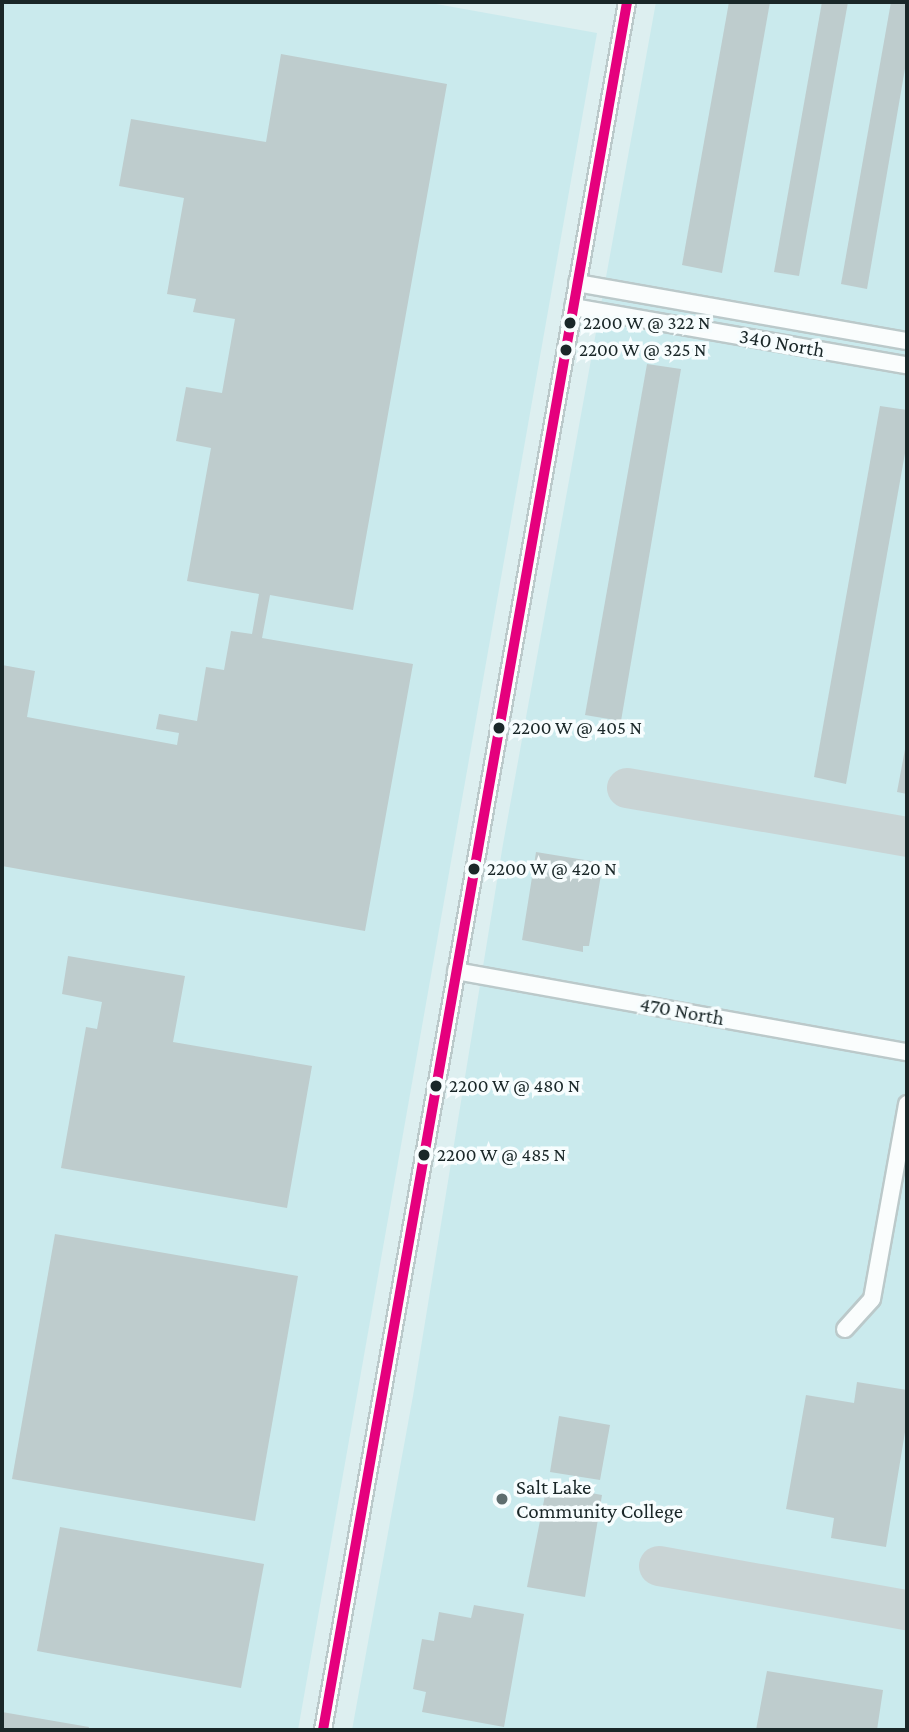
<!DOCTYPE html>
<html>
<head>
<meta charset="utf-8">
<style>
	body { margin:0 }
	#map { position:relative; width:909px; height:1732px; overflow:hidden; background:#ddeff0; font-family:"Crimson Pro",serif }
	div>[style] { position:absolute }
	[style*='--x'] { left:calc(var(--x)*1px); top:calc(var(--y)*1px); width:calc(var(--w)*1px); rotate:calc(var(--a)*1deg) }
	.built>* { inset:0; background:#caeaed }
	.taxiway>* { height:40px; margin:-20px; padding:0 20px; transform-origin:20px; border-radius:20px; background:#c9d4d5 }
	.building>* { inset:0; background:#becccd }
	.roads { filter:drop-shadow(2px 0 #bbc9ca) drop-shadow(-2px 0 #bbc9ca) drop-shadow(0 2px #bbc9ca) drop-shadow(0 -2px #bbc9ca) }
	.minor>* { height:16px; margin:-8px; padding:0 8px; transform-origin:8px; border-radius:8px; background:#fafdfd }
	.bus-1>* { height:10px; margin:-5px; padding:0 5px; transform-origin:5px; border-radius:5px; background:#e5007d }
	.dots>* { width:19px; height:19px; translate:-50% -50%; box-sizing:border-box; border:4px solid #f7fdfe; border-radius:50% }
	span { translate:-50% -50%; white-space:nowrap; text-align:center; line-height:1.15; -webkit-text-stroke:7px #f7fdfe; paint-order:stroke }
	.bus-label { font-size:19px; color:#1a2728 }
	.left { translate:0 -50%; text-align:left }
	.street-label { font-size:21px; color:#1a2728 }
	.poi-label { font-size:21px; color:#1a2728 }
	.frame { position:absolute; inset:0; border:4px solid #1a2728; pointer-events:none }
</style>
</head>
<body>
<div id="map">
	<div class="built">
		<i style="clip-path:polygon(2px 2px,425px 2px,597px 33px,298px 1730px,2px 1730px)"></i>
		<i style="clip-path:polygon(656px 2px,907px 2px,907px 1730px,352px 1730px,413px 1396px,503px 844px)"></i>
	</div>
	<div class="taxiway">
		<i style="--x:627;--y:788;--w:284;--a:9.9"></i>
		<i style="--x:659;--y:1566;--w:252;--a:10.1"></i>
	</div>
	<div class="building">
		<i style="clip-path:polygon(729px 2px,770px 2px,722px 273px,682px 265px)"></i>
		<i style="clip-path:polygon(822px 2px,848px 2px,799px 276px,774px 272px)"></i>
		<i style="clip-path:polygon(891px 2px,907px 2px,907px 57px,867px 289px,841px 284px)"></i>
		<i style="clip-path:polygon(281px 54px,447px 84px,353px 610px,270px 595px,262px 638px,413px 664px,365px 931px,2px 866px,2px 665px,35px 671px,27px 717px,177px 745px,179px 733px,156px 729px,159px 714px,197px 721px,206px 667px,224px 670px,231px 631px,252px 634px,259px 594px,187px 581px,211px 448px,176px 441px,186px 387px,222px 393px,235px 319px,193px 312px,196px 299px,167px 294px,184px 198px,119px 186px,131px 119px,266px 142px)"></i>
		<i style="clip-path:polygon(647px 364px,681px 369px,621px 721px,585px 715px)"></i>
		<i style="clip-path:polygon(880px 406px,907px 410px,907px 442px,846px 784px,814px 777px)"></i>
		<i style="clip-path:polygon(906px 744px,907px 745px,907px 794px,897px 792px)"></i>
		<i style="clip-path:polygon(536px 852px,603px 863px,589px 946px,583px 946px,583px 952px,522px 940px)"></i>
		<i style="clip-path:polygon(68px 956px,185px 976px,173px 1042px,312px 1066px,287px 1208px,61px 1168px,86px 1027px,97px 1029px,102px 1002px,62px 994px)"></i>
		<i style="clip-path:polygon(55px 1234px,298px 1276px,255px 1521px,12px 1479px)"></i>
		<i style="clip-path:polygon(857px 1382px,907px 1390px,907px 1420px,886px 1547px,831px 1538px,834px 1518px,786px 1509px,806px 1395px,854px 1403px)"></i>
		<i style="clip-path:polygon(559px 1416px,610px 1425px,600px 1480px,550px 1472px)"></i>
		<i style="clip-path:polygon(547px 1485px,602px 1495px,585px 1597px,527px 1587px)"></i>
		<i style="clip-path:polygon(60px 1527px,264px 1564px,241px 1688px,37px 1651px)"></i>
		<i style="clip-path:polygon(474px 1605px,524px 1614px,504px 1727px,422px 1712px,426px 1692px,413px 1689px,422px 1639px,434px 1641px,439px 1612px,471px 1618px)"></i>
		<i style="clip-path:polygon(767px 1671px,883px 1690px,877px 1730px,756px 1730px)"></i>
		<i style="clip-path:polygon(2px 1712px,89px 1727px,88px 1730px,2px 1730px)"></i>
	</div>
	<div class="roads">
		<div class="minor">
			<i style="--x:577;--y:283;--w:335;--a:10"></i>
			<i style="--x:573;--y:307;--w:339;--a:9.9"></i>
			<i style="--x:456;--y:971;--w:458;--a:10.2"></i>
			<i style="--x:845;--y:1329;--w:40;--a:-48"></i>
			<i style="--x:872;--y:1299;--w:198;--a:-79.8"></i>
			<i style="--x:323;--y:1730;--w:1755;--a:-80.02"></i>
		</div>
	</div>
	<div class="bus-1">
		<i style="--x:323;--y:1730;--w:1755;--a:-80.02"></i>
	</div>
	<div class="dots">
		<i style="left:570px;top:323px;background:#1a2728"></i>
		<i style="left:566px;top:350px;background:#1a2728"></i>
		<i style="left:499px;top:728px;background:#1a2728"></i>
		<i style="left:474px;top:869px;background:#1a2728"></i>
		<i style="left:436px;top:1086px;background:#1a2728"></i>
		<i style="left:424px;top:1155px;background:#1a2728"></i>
		<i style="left:502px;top:1499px;background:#5e6d6e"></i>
	</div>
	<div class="bus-label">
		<span class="left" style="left:583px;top:323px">2200 W @ 322 N</span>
		<span class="left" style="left:579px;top:350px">2200 W @ 325 N</span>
		<span class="left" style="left:512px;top:728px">2200 W @ 405 N</span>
		<span class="left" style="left:487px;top:869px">2200 W @ 420 N</span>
		<span class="left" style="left:449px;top:1086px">2200 W @ 480 N</span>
		<span class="left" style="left:437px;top:1155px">2200 W @ 485 N</span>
	</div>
	<div class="street-label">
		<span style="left:782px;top:343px;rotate:10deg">340 North</span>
		<span style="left:682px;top:1011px;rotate:10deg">470 North</span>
	</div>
	<div class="poi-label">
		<span class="left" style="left:516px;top:1499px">Salt Lake<br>Community College</span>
	</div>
	<div class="frame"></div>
</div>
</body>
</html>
